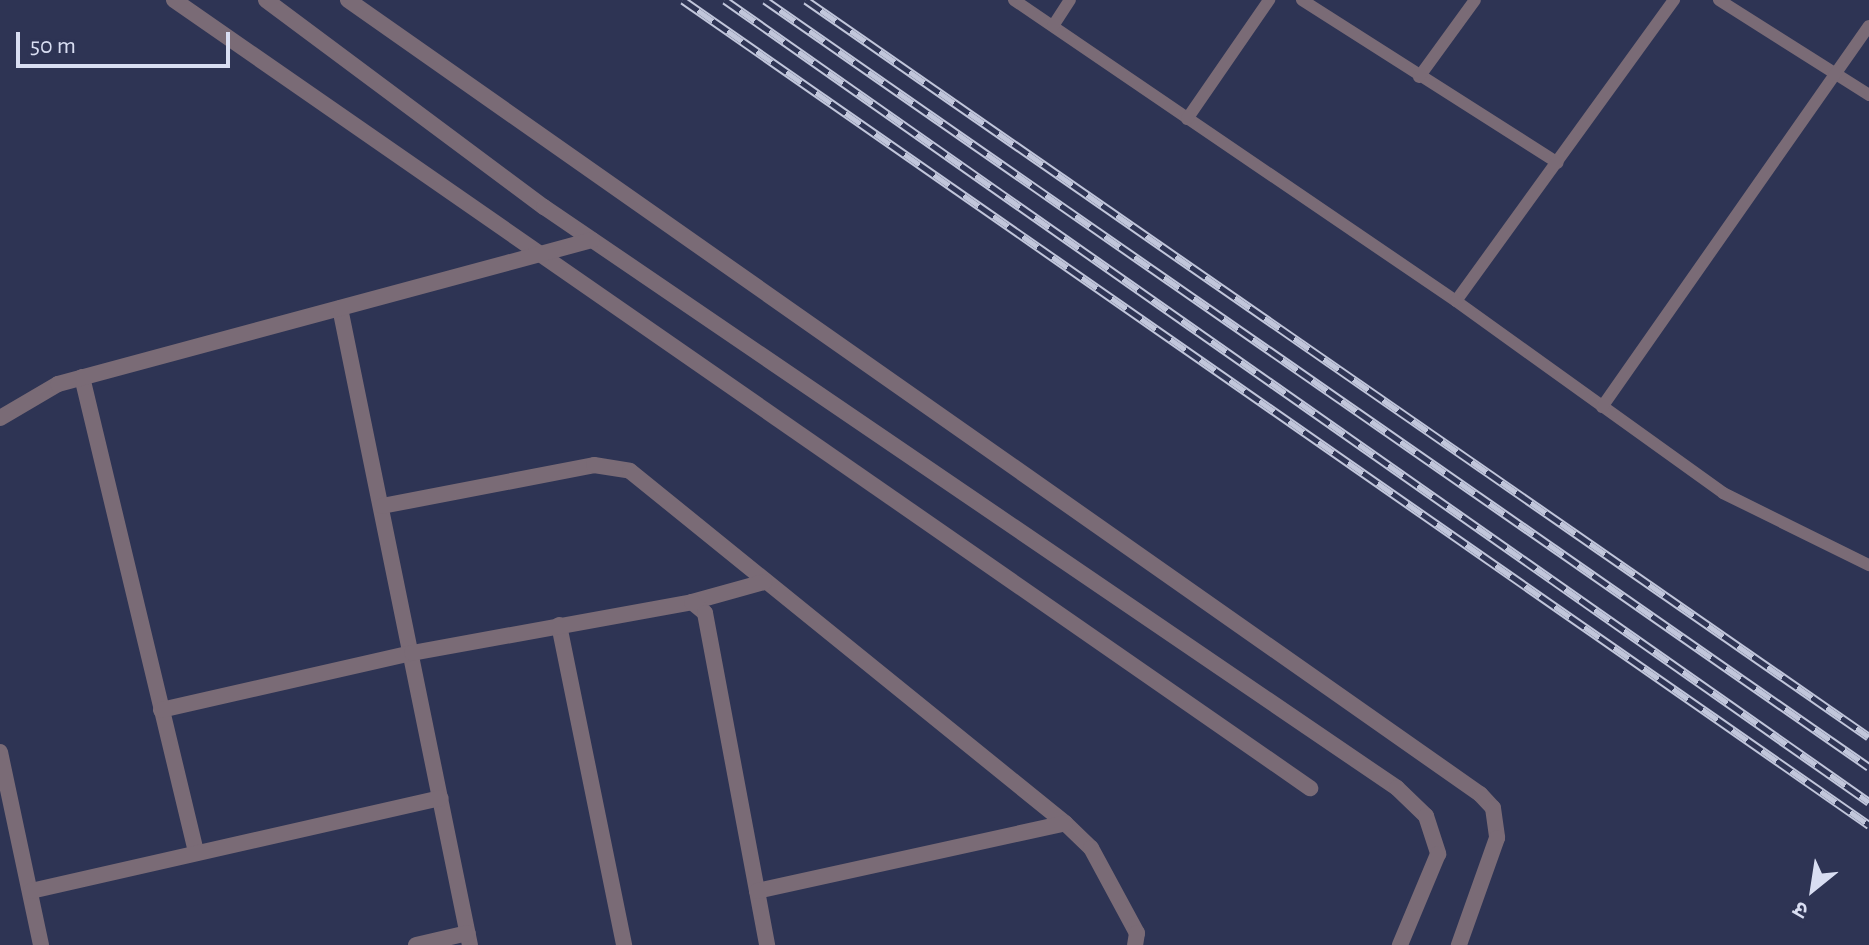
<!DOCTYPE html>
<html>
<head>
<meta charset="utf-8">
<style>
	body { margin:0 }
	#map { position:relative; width:1869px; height:945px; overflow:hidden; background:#2e3454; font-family:"Alegreya Sans","Noto Sans Devanagari",sans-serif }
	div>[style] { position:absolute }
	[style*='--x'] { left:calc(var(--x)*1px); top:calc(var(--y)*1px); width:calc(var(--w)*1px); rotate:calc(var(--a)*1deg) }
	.lane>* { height:12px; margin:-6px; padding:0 6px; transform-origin:6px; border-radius:6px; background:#7a6b76 }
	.street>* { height:16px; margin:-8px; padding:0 8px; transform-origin:8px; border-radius:8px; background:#7a6b76 }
	.rail>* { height:9px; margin-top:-4.5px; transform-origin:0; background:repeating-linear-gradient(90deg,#2e3454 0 18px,#c1c6db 0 36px); box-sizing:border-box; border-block:2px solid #c1c6db }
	span { translate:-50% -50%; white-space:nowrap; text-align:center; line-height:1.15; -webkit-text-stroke:8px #2e3454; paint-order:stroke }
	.north { position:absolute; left:1773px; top:849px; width:80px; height:80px; -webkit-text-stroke:6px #2e3454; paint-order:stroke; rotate:210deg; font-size:22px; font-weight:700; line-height:32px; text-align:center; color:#d9def2 }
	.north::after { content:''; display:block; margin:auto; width:28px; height:36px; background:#d9def2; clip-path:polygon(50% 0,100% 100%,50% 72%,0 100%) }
	.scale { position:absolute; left:16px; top:32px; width:214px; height:36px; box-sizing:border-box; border:4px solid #d9def2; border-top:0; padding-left:10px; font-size:24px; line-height:28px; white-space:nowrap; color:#d9def2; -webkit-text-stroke:6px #2e3454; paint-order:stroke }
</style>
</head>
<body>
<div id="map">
	<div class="lane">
		<i style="--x:1014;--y:0;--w:535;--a:34.25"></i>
		<i style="--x:1456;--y:301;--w:329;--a:35.7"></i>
		<i style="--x:1723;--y:493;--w:163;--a:26.3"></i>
		<i style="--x:1302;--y:0;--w:303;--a:32.5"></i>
		<i style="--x:1719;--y:0;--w:178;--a:32.3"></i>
		<i style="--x:1053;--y:26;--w:31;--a:-57"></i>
		<i style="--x:1419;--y:77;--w:95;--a:-54"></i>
		<i style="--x:1187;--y:119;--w:145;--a:-55.4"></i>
		<i style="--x:1456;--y:301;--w:372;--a:-54.1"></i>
		<i style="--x:1602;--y:407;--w:465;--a:-55"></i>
	</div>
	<div class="street">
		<i style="--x:174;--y:0;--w:1383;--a:34.75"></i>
		<i style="--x:266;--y:0;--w:347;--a:36.7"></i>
		<i style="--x:544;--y:207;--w:1032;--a:34.26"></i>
		<i style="--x:1397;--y:788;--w:40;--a:44"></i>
		<i style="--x:1426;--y:816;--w:40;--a:72"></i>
		<i style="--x:1438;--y:854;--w:99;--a:112.7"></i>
		<i style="--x:348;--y:0;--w:1383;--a:35.05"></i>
		<i style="--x:1480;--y:794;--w:19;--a:47"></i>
		<i style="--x:1493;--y:808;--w:30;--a:82"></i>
		<i style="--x:1497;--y:838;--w:114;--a:109.6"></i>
		<i style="--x:340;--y:308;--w:650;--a:78.47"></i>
		<i style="--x:82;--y:377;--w:489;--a:76.5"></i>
		<i style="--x:0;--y:418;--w:67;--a:-30.4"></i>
		<i style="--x:58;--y:384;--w:553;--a:-15.09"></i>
		<i style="--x:382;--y:506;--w:216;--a:-10.9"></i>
		<i style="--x:594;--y:465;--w:36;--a:9"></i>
		<i style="--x:630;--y:471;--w:560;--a:38.98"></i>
		<i style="--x:1065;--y:823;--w:36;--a:44"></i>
		<i style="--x:1091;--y:848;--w:97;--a:61.6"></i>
		<i style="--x:1137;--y:933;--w:12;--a:99"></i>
		<i style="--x:692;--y:602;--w:75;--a:-15.5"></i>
		<i style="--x:559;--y:625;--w:327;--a:78.5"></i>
		<i style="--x:161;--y:710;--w:257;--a:-12.8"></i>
		<i style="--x:412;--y:653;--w:285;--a:-10.3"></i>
		<i style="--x:692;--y:602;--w:17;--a:40"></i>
		<i style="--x:705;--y:613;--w:338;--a:79.4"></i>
		<i style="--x:0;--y:752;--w:197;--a:78"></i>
		<i style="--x:31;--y:891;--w:420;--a:-12.8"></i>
		<i style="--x:757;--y:891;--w:315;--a:-12.4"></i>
		<i style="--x:416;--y:945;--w:53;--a:-13"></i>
	</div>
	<div class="rail">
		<i style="--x:683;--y:0;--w:1445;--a:34.82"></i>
		<i style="--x:725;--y:0;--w:1397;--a:35.03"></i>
		<i style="--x:765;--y:0;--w:1344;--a:34.79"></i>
		<i style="--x:806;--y:0;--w:1293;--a:34.73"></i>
	</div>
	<div class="north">उ</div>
	<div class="scale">50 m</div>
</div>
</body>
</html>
